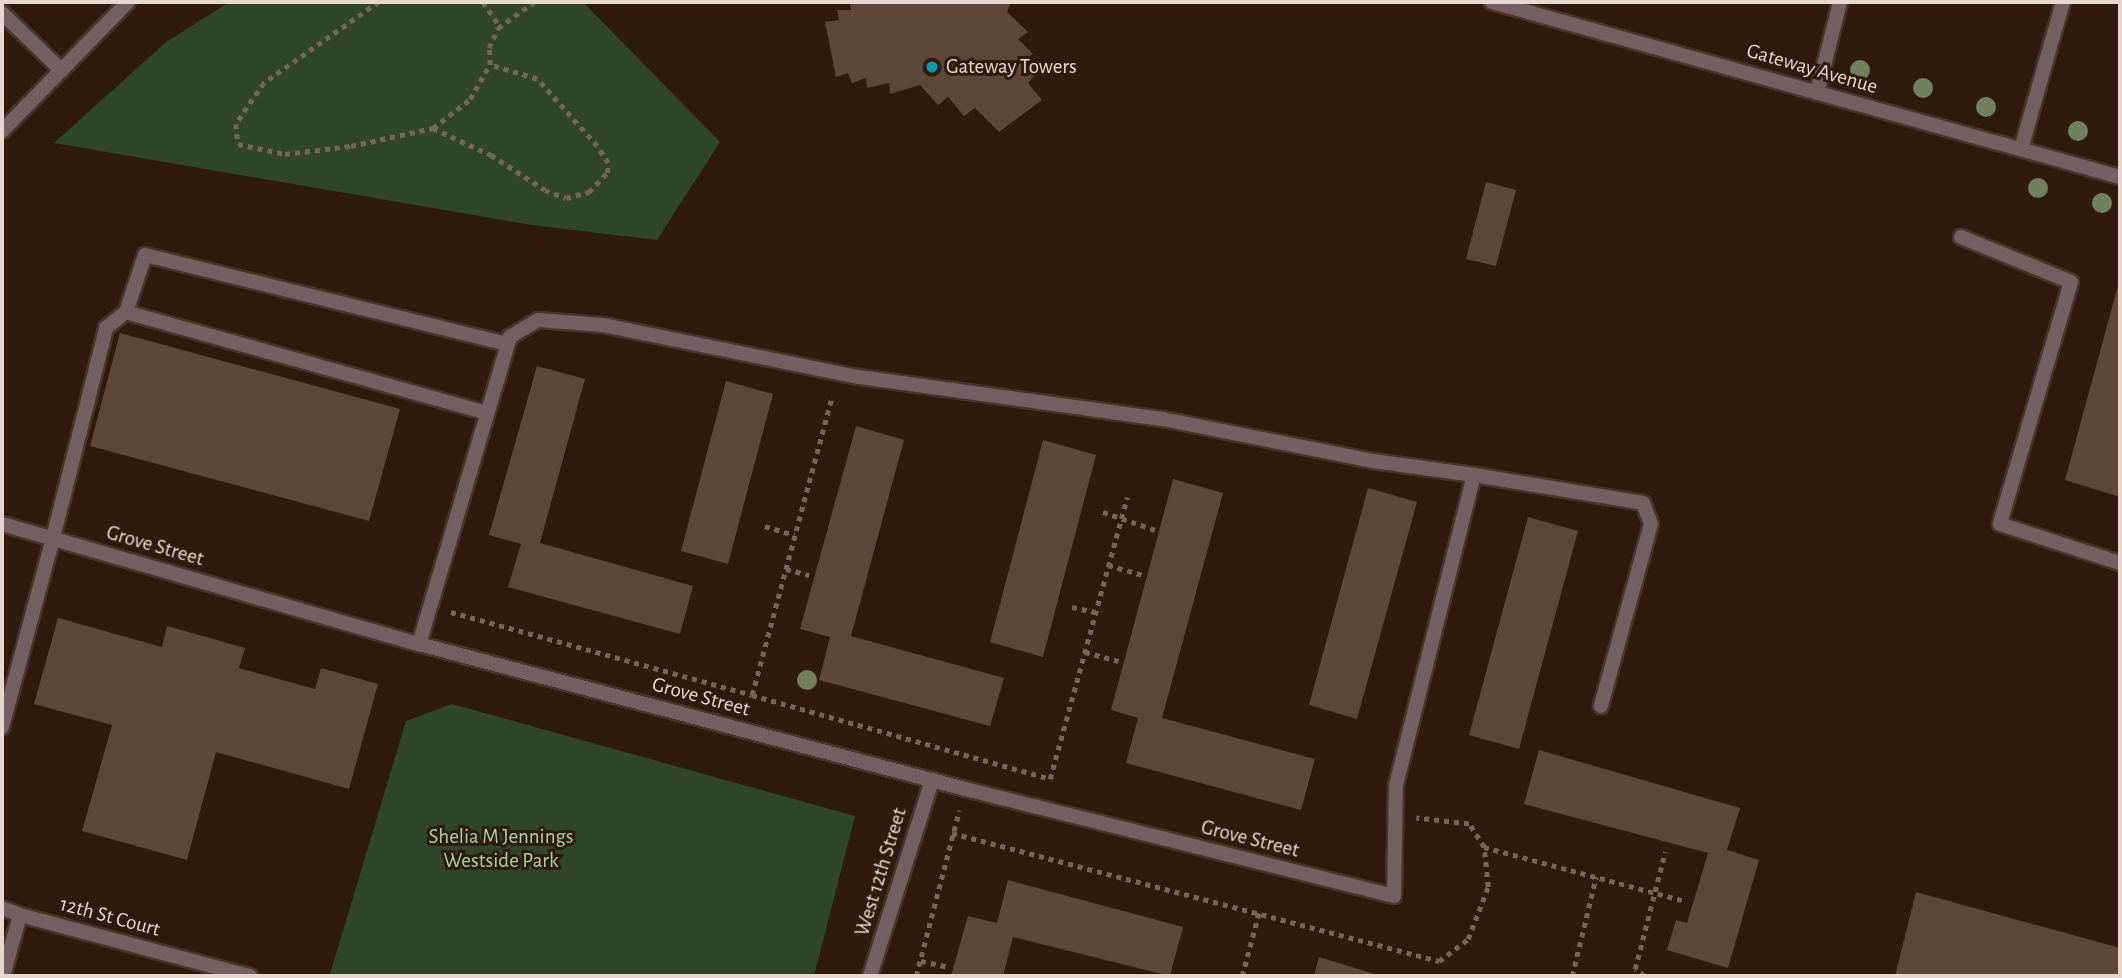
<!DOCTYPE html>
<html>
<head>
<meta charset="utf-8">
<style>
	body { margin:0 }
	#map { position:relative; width:2122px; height:978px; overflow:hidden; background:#2e1b0d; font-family:"Alegreya Sans",sans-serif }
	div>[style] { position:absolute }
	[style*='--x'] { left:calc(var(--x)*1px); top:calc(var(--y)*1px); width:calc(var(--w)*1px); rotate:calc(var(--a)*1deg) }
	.green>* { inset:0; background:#30462b }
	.building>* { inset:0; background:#5d4738 }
	.path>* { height:4.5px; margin-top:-2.25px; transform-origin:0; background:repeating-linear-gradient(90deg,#766559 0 5px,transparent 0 10px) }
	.roads { filter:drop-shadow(2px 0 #483528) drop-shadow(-2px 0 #483528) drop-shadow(0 2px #483528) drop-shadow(0 -2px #483528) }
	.service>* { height:14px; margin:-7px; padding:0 7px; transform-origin:7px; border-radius:7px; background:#736062 }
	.minor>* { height:14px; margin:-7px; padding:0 7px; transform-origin:7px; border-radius:7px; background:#736062 }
	.trees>* { width:20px; height:20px; margin:-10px; border-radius:50%; background:#71815d }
	.dots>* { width:19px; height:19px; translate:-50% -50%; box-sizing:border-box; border:4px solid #2e1b0d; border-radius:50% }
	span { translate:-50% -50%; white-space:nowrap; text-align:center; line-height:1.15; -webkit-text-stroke:6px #2e1b0d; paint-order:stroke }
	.poi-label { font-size:21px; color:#e5d8cf }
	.left { translate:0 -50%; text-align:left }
	.street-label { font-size:21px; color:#e5d8cf }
	.park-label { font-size:21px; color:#a8d49e }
	.frame { position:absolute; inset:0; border:4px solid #e5d8cf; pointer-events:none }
</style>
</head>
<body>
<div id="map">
	<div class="green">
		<i style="clip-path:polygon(229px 2px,583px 2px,720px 142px,657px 240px,532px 225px,54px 143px,165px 43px)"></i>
		<i style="clip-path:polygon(452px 704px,855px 816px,814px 976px,330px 974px,406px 721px)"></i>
	</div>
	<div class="building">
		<i style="clip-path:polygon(850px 2px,1011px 2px,1007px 12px,1028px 32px,1018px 39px,1033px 54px,1024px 60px,1036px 74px,1028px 83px,1042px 100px,999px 132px,975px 108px,964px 116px,948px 97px,938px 105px,920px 85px,890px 94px,889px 83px,867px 88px,866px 78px,852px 83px,848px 73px,836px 77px,825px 22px,839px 20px,837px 10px,851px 10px)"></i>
		<i style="clip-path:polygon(1486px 182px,1516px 190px,1496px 266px,1466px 259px)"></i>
		<i style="clip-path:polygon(2119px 282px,2120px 282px,2120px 497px,2065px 480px)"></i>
		<i style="clip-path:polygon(120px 333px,400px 409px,369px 521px,90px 446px)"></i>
		<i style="clip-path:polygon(537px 366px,585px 379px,540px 543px,693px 586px,680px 634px,508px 587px,521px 544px,489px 535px)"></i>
		<i style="clip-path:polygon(726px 381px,773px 394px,728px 564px,681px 551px)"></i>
		<i style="clip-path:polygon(856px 426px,904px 440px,851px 636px,1004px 678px,990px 726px,819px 680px,830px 637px,800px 629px)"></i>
		<i style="clip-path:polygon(1043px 440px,1096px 455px,1043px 657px,990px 642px)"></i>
		<i style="clip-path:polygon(1173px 479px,1223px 493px,1162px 718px,1315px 759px,1301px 810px,1126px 763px,1138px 718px,1111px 710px)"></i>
		<i style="clip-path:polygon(1368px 488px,1417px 502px,1357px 719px,1309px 705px)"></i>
		<i style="clip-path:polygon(1528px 517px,1578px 531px,1519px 749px,1469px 735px)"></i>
		<i style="clip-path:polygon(58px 618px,162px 647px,167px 626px,245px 648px,239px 668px,315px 689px,321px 668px,378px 684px,349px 789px,216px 752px,187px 860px,82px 831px,112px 725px,34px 704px)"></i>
		<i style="clip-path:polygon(1539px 750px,1740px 808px,1727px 850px,1759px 860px,1728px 968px,1667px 950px,1676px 920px,1687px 923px,1708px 853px,1524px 804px)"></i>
		<i style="clip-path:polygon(1008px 880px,1183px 927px,1170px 976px,1013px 937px,1003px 976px,951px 976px,968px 916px,997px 923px)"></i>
		<i style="clip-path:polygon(1916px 892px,2120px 948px,2120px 976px,1895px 976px)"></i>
		<i style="clip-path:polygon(1319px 957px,1381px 976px,1314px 976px)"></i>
	</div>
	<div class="path">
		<i style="--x:379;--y:2;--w:141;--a:144.8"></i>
		<i style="--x:264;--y:83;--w:50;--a:124.3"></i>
		<i style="--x:236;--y:124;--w:20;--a:84"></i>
		<i style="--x:238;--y:144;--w:48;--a:12"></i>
		<i style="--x:285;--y:154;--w:66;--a:-6.9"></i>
		<i style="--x:351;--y:146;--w:84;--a:-12.4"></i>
		<i style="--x:433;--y:128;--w:64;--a:25"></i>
		<i style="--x:491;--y:155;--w:64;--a:32.9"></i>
		<i style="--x:545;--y:190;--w:22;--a:21"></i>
		<i style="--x:566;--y:198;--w:24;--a:-15"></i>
		<i style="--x:589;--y:192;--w:26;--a:-47"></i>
		<i style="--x:607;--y:173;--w:10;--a:-84"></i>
		<i style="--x:608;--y:163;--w:20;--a:-123"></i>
		<i style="--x:597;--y:146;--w:90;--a:-131.8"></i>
		<i style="--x:537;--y:79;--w:49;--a:-163.4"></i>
		<i style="--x:490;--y:65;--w:17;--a:-93"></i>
		<i style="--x:489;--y:48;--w:22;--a:-66"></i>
		<i style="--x:498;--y:28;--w:44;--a:-35.8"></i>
		<i style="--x:483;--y:2;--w:29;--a:55"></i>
		<i style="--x:433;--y:128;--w:47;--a:-38.1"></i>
		<i style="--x:470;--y:99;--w:39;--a:-60"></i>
		<i style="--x:1103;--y:512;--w:55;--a:19.1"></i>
		<i style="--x:765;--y:526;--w:31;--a:17"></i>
		<i style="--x:1108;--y:565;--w:36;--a:16"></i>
		<i style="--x:786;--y:569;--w:24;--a:15"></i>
		<i style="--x:1072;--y:607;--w:24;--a:12"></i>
		<i style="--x:451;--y:612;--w:312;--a:15.4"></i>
		<i style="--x:752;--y:695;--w:310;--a:-75"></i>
		<i style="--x:1085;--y:652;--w:35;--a:15"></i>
		<i style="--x:752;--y:695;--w:310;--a:15.7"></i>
		<i style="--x:1050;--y:779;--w:292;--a:-74.7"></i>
		<i style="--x:952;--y:833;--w:504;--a:14.73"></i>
		<i style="--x:1439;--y:961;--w:36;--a:-37"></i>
		<i style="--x:1468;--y:939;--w:56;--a:-69"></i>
		<i style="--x:1488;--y:887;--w:40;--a:-95.7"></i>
		<i style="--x:1484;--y:847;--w:27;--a:-123"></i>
		<i style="--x:1469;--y:824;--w:53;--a:-173.5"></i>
		<i style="--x:1484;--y:847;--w:205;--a:15"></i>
		<i style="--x:921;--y:961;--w:29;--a:12"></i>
		<i style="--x:916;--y:976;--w:171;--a:-75.4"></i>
		<i style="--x:1242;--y:976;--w:66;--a:-75.1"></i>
		<i style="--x:1572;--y:976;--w:102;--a:-76.4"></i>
		<i style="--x:1644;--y:976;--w:11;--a:-142"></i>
		<i style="--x:1635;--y:969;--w:121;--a:-75.6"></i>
	</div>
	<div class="roads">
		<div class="service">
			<i style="--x:2;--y:13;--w:83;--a:44"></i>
			<i style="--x:1817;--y:93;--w:94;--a:-75.8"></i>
			<i style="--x:2021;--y:149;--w:153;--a:-74.1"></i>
			<i style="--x:1961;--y:237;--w:119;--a:22.2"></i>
			<i style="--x:2071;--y:282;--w:252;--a:106.4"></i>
			<i style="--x:2000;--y:524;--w:126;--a:18"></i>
			<i style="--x:487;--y:413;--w:375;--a:-164.4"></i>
			<i style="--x:126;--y:312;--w:60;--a:-71.6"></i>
			<i style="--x:145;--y:255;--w:373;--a:13.8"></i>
			<i style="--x:53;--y:538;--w:217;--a:-75.8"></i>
			<i style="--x:106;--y:328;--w:26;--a:-39"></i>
		</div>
		<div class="minor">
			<i style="--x:1492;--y:2;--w:652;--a:15.57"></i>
			<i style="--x:2;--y:131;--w:180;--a:-45.7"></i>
			<i style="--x:1474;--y:475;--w:171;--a:9.4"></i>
			<i style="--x:1643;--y:503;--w:22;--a:69"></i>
			<i style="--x:1651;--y:524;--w:189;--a:105.4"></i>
			<i style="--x:2;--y:524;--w:434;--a:16.1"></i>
			<i style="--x:419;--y:644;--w:565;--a:14.87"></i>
			<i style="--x:965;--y:789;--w:442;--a:14"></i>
			<i style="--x:1394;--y:896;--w:111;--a:-89"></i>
			<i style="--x:1396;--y:785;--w:320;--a:-75.9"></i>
			<i style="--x:1474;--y:475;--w:102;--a:-172.1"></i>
			<i style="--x:1373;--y:461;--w:215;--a:-168.7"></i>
			<i style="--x:1162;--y:419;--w:307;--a:-172.1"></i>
			<i style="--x:858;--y:377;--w:261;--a:-168.5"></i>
			<i style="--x:602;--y:325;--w:64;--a:-175.5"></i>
			<i style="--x:538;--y:320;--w:33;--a:149"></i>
			<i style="--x:510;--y:337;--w:320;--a:106.5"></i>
			<i style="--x:2;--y:727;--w:196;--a:-74.9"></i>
			<i style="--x:2;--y:908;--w:19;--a:21"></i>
			<i style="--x:3;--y:976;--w:63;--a:-74.4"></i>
			<i style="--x:20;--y:915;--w:238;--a:14.9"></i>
			<i style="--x:870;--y:976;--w:206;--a:-72.4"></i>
		</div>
	</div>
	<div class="trees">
		<i style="left:1860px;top:70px"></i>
		<i style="left:1923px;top:88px"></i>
		<i style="left:1986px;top:107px"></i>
		<i style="left:2078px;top:131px"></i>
		<i style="left:2038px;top:188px"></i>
		<i style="left:2102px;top:203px"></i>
		<i style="left:807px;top:680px"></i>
	</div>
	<div class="dots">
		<i style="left:932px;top:67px;background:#0f9aa8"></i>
	</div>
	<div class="poi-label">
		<span class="left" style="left:946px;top:67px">Gateway Towers</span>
	</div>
	<div class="street-label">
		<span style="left:1812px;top:69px;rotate:16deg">Gateway Avenue</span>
		<span style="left:155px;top:546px;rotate:16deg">Grove Street</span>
		<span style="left:701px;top:697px;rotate:15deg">Grove Street</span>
		<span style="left:1250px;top:839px;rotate:14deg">Grove Street</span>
		<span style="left:881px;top:872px;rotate:-73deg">West 12th Street</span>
		<span style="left:110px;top:917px;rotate:15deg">12th St Court</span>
	</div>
	<div class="park-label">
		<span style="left:501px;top:849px">Shelia M Jennings<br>Westside Park</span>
	</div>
	<div class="frame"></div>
</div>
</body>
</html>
